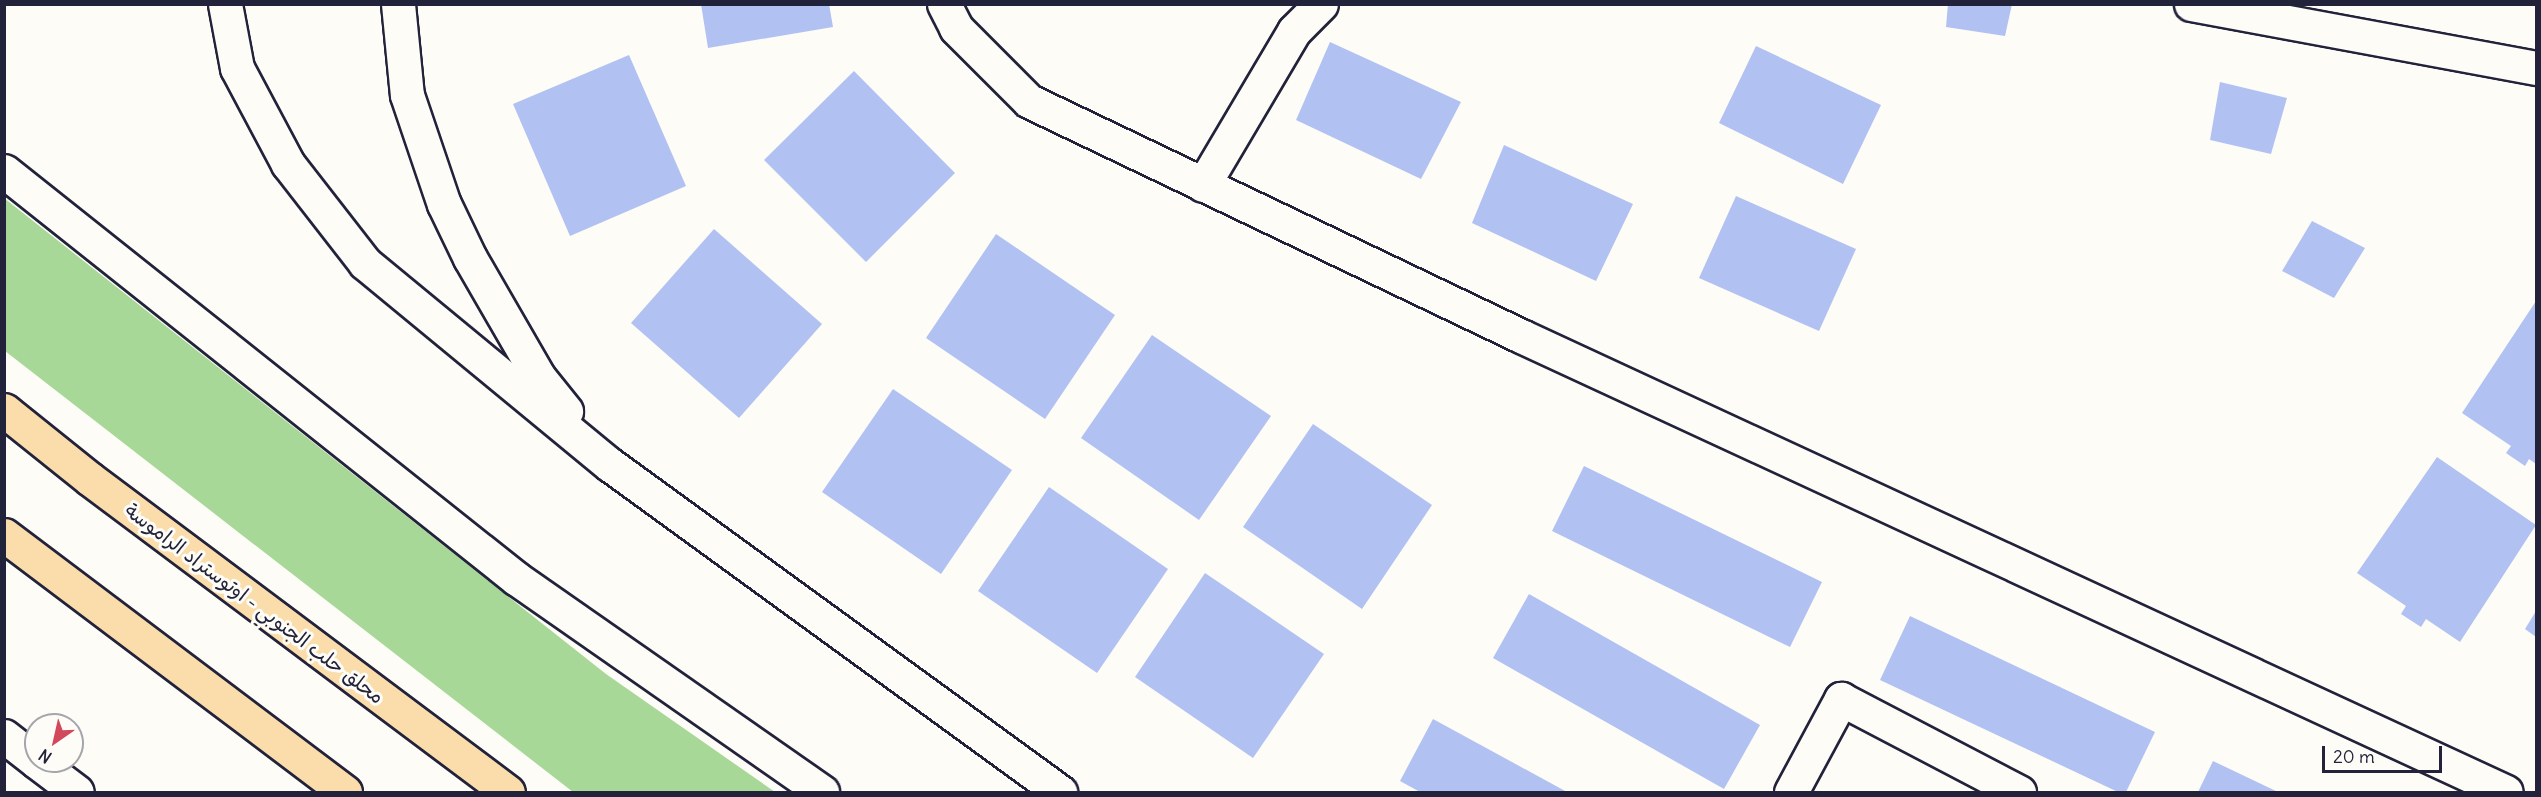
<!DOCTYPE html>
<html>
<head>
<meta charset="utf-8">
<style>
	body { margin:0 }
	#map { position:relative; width:2541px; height:797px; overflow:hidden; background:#fdfcf7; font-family:Delius,"Playpen Sans Arabic",sans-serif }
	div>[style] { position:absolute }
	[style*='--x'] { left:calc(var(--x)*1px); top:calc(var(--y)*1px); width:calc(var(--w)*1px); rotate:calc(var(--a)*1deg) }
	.green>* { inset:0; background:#a8d898 }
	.building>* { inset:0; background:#b1c2f2 }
	.roads { filter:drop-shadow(2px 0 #22223b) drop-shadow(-2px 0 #22223b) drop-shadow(0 2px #22223b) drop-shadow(0 -2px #22223b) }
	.minor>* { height:33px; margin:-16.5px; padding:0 16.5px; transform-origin:16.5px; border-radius:16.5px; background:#fdfcf7 }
	.highway>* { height:33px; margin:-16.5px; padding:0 16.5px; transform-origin:16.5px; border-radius:16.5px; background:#faddab }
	span { translate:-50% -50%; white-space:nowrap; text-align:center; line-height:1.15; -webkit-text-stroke:6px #fdfcf7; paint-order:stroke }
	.street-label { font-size:20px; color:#22223b }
	.frame { position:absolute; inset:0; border:6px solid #22223b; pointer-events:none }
	.north { position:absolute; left:24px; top:713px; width:60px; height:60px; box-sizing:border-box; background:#fdfcf7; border:2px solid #a5a5ac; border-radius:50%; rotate:214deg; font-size:16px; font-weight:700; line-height:24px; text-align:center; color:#22223b }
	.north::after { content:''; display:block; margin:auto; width:21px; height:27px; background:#d1495b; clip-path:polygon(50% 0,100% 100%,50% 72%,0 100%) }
	.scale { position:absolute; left:2322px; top:746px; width:120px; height:27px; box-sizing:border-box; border:3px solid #22223b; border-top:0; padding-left:8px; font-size:18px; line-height:21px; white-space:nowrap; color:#22223b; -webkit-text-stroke:4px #fdfcf7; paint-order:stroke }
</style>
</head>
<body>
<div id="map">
	<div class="green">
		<i style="clip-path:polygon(4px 198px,606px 674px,775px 792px,573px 792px,5px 351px)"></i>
	</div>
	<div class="building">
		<i style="clip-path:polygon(701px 4px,829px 4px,833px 27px,708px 48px)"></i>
		<i style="clip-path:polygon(1948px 4px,2012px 4px,2005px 36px,1946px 27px)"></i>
		<i style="clip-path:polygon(1330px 42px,1461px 102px,1421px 179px,1296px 120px)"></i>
		<i style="clip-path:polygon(1756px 46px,1881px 105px,1843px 184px,1719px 123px)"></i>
		<i style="clip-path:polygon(629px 55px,686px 186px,570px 236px,513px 104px)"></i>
		<i style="clip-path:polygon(854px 71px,955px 173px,866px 262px,764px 160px)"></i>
		<i style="clip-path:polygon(2220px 82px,2287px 98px,2271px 154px,2210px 140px)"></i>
		<i style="clip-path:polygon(1504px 145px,1633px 204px,1596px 281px,1472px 223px)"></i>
		<i style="clip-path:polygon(1736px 196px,1856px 249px,1819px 331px,1699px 278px)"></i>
		<i style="clip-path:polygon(2312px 221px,2365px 248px,2334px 298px,2282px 271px)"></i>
		<i style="clip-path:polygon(714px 229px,822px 324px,739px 418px,631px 323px)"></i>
		<i style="clip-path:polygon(996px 234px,1115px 315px,1045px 419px,926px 338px)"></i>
		<i style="clip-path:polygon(2536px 301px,2536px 464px,2529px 459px,2525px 466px,2506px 453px,2511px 446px,2462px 413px)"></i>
		<i style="clip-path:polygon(1152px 335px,1271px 416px,1199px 520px,1081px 438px)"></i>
		<i style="clip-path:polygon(893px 389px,1012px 470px,941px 574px,822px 492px)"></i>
		<i style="clip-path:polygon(1313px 424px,1432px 505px,1362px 609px,1243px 527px)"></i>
		<i style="clip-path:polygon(2437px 457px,2536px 525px,2460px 642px,2426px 619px,2421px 627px,2401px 614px,2406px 606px,2357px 573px)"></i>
		<i style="clip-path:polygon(1584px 466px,1822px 582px,1790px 647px,1552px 531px)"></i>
		<i style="clip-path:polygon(1049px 487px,1168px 569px,1097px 673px,978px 591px)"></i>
		<i style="clip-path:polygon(1205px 573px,1324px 654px,1253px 758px,1135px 677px)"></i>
		<i style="clip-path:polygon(1529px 594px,1760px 725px,1724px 789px,1493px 658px)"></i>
		<i style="clip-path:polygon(2536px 611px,2536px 637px,2525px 629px)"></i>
		<i style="clip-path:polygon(1910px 616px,2155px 732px,2126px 792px,2118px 792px,1880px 680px)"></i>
		<i style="clip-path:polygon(1433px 719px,1567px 792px,1420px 792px,1400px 781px)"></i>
		<i style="clip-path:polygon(2213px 761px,2278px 792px,2198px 792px)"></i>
	</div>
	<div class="roads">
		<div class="minor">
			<i style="--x:225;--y:4;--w:65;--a:79.4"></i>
			<i style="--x:237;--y:68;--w:109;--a:62"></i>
			<i style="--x:288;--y:164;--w:125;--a:52.1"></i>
			<i style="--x:365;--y:263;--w:316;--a:39.5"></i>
			<i style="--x:609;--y:464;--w:558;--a:36.03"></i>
			<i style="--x:398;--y:4;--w:91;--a:84.4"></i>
			<i style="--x:407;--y:95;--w:115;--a:71.3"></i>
			<i style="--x:444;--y:204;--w:60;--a:64.3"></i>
			<i style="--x:470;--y:258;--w:136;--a:60"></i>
			<i style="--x:538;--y:376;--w:45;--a:51.3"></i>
			<i style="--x:944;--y:4;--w:27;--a:63"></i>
			<i style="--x:956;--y:28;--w:103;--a:45"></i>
			<i style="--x:1029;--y:101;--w:545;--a:25.53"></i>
			<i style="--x:1521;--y:336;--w:1085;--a:24.84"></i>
			<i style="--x:2191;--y:4;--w:351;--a:10.5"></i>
			<i style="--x:4;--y:171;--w:655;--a:38.5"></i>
			<i style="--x:517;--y:579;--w:372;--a:34.9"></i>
			<i style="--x:1203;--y:185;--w:179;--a:-59.4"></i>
			<i style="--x:1294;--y:31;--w:38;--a:-45"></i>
			<i style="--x:4;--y:736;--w:41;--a:38"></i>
			<i style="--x:36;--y:761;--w:51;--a:37.1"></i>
			<i style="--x:1791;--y:792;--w:106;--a:-61.7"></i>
			<i style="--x:1841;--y:699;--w:201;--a:27.6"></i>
		</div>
		<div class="highway">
			<i style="--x:4;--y:410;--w:110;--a:38.7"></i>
			<i style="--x:90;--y:479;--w:522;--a:36.83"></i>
			<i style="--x:4;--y:535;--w:427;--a:37"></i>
		</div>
	</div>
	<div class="street-label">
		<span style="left:255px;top:603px;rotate:37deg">محلق حلب الجنوبي - اوتوستراد الراموسة</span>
	</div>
	<div class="frame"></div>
	<div class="north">N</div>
	<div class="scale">20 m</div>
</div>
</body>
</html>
